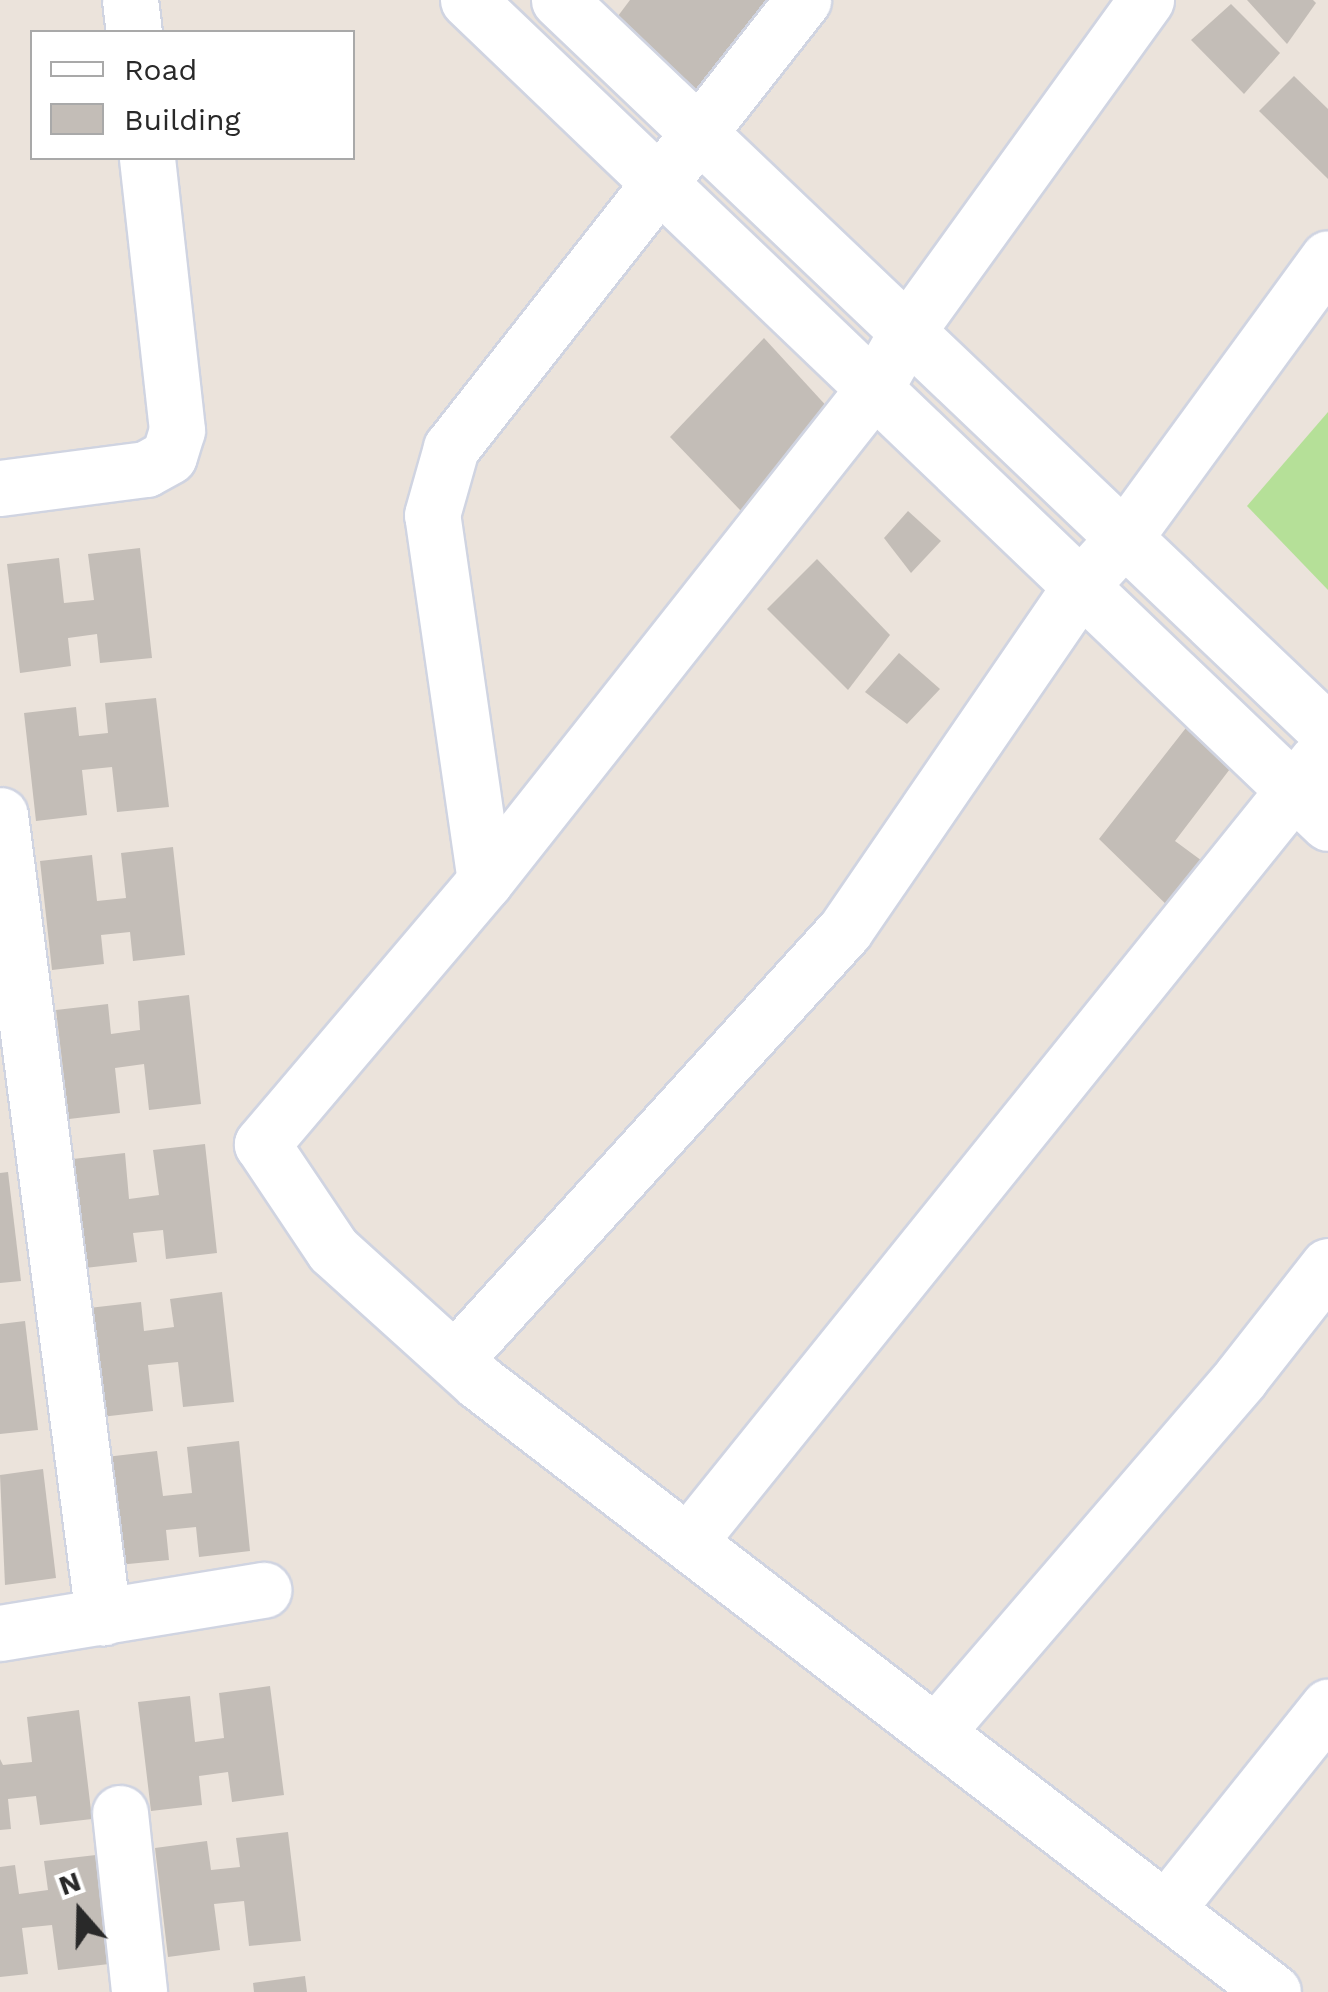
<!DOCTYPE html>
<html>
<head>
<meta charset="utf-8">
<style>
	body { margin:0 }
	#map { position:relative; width:1328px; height:1992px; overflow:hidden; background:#ebe3db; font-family:"Work Sans",sans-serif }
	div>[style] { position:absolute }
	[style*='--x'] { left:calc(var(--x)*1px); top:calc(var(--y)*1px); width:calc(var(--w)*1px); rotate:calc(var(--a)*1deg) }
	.green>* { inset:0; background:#b5e098 }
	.building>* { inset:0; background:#c3bdb7 }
	.roads { filter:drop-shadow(2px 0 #d0d4e1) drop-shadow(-2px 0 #d0d4e1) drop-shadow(0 2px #d0d4e1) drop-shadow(0 -2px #d0d4e1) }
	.minor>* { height:55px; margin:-27.5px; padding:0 27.5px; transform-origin:27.5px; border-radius:27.5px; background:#fff }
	span { translate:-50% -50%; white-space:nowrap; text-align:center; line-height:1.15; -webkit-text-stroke:8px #fff; paint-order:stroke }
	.legend { position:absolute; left:30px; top:30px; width:325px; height:130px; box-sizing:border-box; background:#fff; border:2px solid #a9a9a9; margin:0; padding:12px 18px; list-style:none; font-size:30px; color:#292929 }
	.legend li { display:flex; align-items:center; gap:20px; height:50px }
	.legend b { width:50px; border:2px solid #a9a9a9 }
	.north { position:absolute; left:30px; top:1862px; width:100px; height:100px; -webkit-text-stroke:8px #fff; paint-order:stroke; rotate:340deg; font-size:28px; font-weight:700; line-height:40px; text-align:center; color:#292929 }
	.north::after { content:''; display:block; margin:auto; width:35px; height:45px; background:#292929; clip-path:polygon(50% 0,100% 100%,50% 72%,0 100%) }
</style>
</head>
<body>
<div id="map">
	<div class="green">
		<i style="clip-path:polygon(1328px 412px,1328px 590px,1247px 506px)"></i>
	</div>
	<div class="building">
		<i style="clip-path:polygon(630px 0,767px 0,779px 14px,698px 103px,618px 16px)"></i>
		<i style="clip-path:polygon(1247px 0,1313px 0,1316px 3px,1287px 44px)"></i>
		<i style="clip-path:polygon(1231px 4px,1280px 53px,1244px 94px,1191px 40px)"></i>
		<i style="clip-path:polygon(1294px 76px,1328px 109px,1328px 179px,1259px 111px)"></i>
		<i style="clip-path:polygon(764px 338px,831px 411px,741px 511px,670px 437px)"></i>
		<i style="clip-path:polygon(908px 511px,941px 541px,911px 573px,884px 538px)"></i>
		<i style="clip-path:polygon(140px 548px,152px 658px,100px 663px,97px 634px,68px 638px,71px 666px,20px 673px,7px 564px,59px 558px,64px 603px,94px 600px,88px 554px)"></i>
		<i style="clip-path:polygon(817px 559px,890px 635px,848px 690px,767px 609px)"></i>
		<i style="clip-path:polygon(899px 653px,940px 689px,907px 724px,865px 692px)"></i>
		<i style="clip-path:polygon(156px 698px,169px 807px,117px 812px,112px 767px,82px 770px,87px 815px,36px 821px,24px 713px,76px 707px,79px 736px,108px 733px,105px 703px)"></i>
		<i style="clip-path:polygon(1189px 724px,1233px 765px,1175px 841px,1213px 869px,1174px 912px,1099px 839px)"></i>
		<i style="clip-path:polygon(173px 847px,185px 955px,133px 961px,130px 932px,101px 935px,104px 964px,52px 970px,40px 861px,92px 855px,97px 901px,126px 898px,121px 853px)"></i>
		<i style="clip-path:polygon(189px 995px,201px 1104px,149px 1110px,144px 1064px,115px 1068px,120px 1113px,69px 1119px,56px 1010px,108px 1004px,111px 1034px,140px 1030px,138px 1001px)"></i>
		<i style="clip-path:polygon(205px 1144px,217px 1253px,166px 1259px,163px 1230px,133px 1233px,137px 1262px,85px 1268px,73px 1159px,125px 1153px,129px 1199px,159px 1195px,153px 1150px)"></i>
		<i style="clip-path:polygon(8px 1172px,21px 1281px,0 1283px,0 1173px)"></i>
		<i style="clip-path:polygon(222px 1292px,234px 1402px,183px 1407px,178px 1362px,148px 1365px,153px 1411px,101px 1417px,89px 1308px,141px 1302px,144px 1331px,174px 1327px,170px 1299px)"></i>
		<i style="clip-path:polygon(25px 1321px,38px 1430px,0 1434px,0 1324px)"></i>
		<i style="clip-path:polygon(239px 1441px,250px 1551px,199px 1557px,196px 1527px,166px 1530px,169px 1560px,118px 1565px,106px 1457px,157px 1451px,163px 1496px,192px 1493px,187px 1447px)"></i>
		<i style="clip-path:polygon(43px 1469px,56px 1578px,5px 1585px,0 1475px)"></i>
		<i style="clip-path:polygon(270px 1686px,284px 1795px,232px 1802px,228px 1772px,199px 1776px,202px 1805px,151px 1811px,138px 1702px,190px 1696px,195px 1742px,224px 1738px,219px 1693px)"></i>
		<i style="clip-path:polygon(79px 1710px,92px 1819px,40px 1825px,36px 1796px,8px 1799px,11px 1829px,0 1830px,0 1759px,3px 1765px,32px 1762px,27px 1717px)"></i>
		<i style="clip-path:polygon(288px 1832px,301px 1941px,249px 1946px,244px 1901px,214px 1904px,220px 1950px,168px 1957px,155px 1848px,207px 1841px,211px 1870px,240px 1867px,236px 1838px)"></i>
		<i style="clip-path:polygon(96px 1855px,109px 1964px,58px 1970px,52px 1925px,22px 1928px,28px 1974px,0 1977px,0 1867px,15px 1865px,19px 1894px,48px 1890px,44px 1861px)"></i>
		<i style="clip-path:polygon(305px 1976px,307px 1992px,254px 1992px,253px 1983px)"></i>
	</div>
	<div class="roads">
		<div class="minor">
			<i style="--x:130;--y:0;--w:32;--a:83"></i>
			<i style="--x:468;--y:0;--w:1190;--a:43.74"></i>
			<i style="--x:559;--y:0;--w:1062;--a:43.59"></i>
			<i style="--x:1146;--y:0;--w:407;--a:125.8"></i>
			<i style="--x:908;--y:330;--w:64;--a:119.7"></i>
			<i style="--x:876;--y:386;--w:631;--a:128.31"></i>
			<i style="--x:485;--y:881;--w:345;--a:130.3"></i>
			<i style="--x:262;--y:1144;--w:128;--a:56.2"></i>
			<i style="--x:333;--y:1250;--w:197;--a:42.1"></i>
			<i style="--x:479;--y:1382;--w:1001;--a:37.53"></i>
			<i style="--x:0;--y:488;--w:147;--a:-7.4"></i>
			<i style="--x:146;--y:469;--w:26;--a:-29"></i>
			<i style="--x:169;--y:456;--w:27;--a:-73"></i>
			<i style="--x:177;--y:430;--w:274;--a:-96.3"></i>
			<i style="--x:0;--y:815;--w:809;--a:82.68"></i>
			<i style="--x:485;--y:881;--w:370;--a:-98.2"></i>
			<i style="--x:432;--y:515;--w:70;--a:-74.2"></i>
			<i style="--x:451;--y:448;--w:570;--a:-51.84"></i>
			<i style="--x:455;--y:1359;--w:580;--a:-47.73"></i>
			<i style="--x:845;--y:930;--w:418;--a:-55.6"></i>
			<i style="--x:1081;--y:585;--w:64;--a:-47.5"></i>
			<i style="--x:1124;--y:538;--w:346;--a:-53.9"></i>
			<i style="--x:688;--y:1542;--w:1003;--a:-51.15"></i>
			<i style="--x:0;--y:1633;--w:267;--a:-9.3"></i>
			<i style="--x:936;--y:1732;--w:468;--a:-49.3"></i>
			<i style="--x:1241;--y:1377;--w:141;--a:-51.9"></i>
			<i style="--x:120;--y:1813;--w:180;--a:83.9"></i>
			<i style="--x:1167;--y:1908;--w:258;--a:-51.3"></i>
		</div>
	</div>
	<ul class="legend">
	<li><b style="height:12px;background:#fff"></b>Road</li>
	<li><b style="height:28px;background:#c3bdb7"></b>Building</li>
	</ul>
	<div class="north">N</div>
</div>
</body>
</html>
